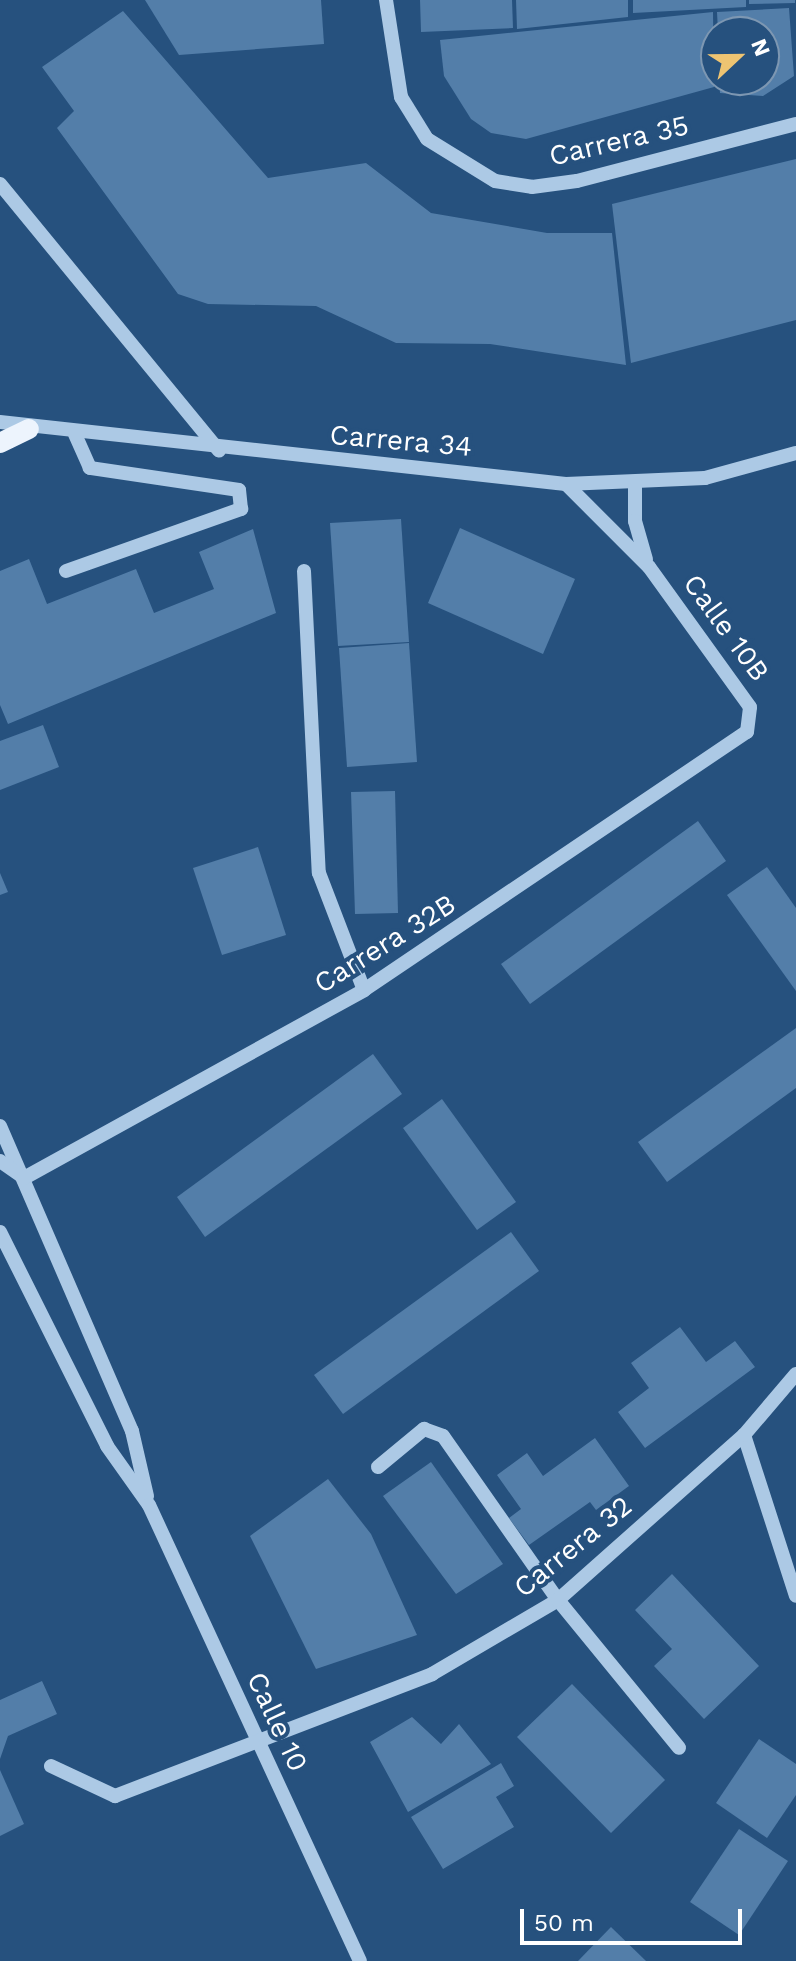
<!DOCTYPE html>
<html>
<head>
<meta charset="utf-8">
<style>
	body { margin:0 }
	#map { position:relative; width:796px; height:1961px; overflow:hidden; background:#26517e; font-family:"Work Sans",sans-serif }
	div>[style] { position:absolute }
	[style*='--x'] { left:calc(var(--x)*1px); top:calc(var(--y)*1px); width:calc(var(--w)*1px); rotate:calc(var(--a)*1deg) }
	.building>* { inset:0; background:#537ea9 }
	.minor>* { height:14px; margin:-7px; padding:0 7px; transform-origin:7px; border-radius:7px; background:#acc9e5 }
	.major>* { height:20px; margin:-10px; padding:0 10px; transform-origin:10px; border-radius:10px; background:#edf4fd }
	span { translate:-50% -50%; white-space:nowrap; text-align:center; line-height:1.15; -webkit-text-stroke:8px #26517e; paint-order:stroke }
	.street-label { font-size:28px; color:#fff }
	.north { position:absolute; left:700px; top:16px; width:80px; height:80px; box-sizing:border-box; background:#26517e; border:2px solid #7d97b2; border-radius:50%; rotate:68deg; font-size:22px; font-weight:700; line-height:32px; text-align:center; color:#fff }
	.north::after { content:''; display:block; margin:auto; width:28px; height:36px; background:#eec472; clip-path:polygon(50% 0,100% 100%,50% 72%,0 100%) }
	.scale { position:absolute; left:520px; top:1909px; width:222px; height:36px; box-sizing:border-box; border:4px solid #fff; border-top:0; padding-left:10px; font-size:24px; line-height:28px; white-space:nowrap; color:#fff; -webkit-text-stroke:6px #26517e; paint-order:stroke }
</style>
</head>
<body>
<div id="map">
	<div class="building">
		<i style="clip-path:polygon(145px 0,321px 0,324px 44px,179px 55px)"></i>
		<i style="clip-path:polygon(420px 0,512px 0,513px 28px,421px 32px)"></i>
		<i style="clip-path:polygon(516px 0,628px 0,628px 17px,517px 29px)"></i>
		<i style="clip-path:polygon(633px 0,746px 0,746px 7px,633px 13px)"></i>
		<i style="clip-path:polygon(749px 0,795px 0,795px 3px,749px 4px)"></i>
		<i style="clip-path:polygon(789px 8px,794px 76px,763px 96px,720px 93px,719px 80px,764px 80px,764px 32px,718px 32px,717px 12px)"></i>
		<i style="clip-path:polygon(123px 11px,268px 178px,366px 163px,431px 213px,547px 233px,612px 233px,626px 365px,490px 344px,396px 343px,316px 306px,208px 304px,178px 294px,57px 128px,74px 111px,42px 67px)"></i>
		<i style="clip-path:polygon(713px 12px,714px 87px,526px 139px,491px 133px,471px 119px,444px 76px,440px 40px)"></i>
		<i style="clip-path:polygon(796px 159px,796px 320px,631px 363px,612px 204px)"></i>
		<i style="clip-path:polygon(401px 519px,409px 642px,338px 646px,330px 523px)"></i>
		<i style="clip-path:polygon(460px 528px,575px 579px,543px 654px,428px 603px)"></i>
		<i style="clip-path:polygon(253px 529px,276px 613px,8px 724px,0 705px,0 571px,29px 559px,47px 604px,136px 569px,154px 613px,214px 589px,199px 552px)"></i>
		<i style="clip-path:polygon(409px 643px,417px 762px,347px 767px,339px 648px)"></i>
		<i style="clip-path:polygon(43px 725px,59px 767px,0 790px,0 741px)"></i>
		<i style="clip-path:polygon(395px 791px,398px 913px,355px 914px,351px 792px)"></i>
		<i style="clip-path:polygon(698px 821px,726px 861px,530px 1004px,501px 964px)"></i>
		<i style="clip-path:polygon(258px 847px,286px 935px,222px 955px,193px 868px)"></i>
		<i style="clip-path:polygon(767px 867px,796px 908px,796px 991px,727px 895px)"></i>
		<i style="clip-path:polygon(0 873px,8px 892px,0 895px)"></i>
		<i style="clip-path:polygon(796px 1028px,796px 1088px,667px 1182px,638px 1142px)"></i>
		<i style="clip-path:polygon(373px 1054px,402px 1094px,205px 1237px,177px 1197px)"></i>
		<i style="clip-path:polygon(442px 1099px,516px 1202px,477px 1230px,403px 1128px)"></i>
		<i style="clip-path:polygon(511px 1232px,539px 1271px,343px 1414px,314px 1375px)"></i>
		<i style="clip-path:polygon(680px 1327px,706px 1362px,735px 1341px,755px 1367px,645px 1448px,618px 1412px,649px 1388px,631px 1363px)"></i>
		<i style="clip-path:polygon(595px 1438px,629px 1486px,596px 1510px,590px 1502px,529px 1545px,509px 1518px,521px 1509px,497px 1475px,527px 1453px,543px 1476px)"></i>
		<i style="clip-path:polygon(431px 1462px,503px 1564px,456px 1594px,383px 1496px)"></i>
		<i style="clip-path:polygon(328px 1479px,371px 1534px,417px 1635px,316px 1669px,250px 1536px)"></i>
		<i style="clip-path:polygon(672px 1574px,759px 1666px,704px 1719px,654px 1666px,672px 1649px,635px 1610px)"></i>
		<i style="clip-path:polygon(42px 1681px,57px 1714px,8px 1736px,0 1759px,0 1700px)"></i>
		<i style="clip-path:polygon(572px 1684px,665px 1780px,611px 1833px,517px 1737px)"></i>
		<i style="clip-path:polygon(412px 1717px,441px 1744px,459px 1724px,491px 1764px,408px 1812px,370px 1742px)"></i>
		<i style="clip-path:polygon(759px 1739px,796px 1764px,796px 1795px,767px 1838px,716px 1803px)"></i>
		<i style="clip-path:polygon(501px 1763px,514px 1786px,496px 1797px,514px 1827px,443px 1869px,411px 1817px)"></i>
		<i style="clip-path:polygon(0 1770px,24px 1824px,0 1836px)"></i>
		<i style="clip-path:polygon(739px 1829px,788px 1861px,739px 1935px,690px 1902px)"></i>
		<i style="clip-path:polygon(611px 1927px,646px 1961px,578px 1961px)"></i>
	</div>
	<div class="minor">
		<i style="--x:386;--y:0;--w:98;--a:81.2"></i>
		<i style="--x:401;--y:97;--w:49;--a:58.2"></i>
		<i style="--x:427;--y:139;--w:80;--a:31.7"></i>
		<i style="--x:495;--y:181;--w:37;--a:9"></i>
		<i style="--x:532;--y:187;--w:45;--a:-7.6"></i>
		<i style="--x:577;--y:181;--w:226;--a:-14.6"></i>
		<i style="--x:0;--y:184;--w:345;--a:50.6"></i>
		<i style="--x:0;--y:422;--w:569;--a:6.25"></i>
		<i style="--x:566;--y:484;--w:139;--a:-2.5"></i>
		<i style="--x:705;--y:478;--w:94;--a:-15.4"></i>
		<i style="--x:635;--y:484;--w:37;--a:90"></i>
		<i style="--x:635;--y:521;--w:40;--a:74"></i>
		<i style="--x:66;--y:571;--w:186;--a:-19.5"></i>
		<i style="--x:241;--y:509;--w:19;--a:-96"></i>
		<i style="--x:239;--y:490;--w:151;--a:-171.6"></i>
		<i style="--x:90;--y:468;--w:37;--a:-114"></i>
		<i style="--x:304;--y:571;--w:302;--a:87.2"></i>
		<i style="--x:319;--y:873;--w:125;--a:69"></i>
		<i style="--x:0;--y:1126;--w:332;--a:66.6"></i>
		<i style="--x:132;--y:1431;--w:67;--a:77"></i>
		<i style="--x:0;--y:1161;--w:29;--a:35"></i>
		<i style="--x:24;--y:1178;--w:389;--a:-28.9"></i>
		<i style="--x:364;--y:990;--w:462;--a:-34"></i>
		<i style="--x:747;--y:732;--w:25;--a:-83"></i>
		<i style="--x:750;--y:707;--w:173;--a:-125.8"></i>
		<i style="--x:649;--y:567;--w:117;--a:-135"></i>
		<i style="--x:0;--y:1232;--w:239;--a:63.4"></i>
		<i style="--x:107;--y:1446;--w:72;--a:54.6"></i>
		<i style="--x:149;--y:1505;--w:502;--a:65.17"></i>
		<i style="--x:744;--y:1435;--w:169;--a:72.1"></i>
		<i style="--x:378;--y:1467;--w:60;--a:-39.6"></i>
		<i style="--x:424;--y:1429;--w:20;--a:20"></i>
		<i style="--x:443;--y:1436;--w:200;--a:55"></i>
		<i style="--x:558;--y:1600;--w:191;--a:50.7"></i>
		<i style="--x:51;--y:1766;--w:71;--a:25.1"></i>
		<i style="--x:115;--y:1796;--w:340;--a:-21"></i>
		<i style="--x:432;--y:1674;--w:146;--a:-30.4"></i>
		<i style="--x:558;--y:1600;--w:249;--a:-41.6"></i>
		<i style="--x:744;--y:1435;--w:80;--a:-49.6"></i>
	</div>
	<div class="major">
		<i style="--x:0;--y:443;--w:32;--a:-26"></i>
	</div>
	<div class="street-label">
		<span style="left:619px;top:141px;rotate:-13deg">Carrera 35</span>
		<span style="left:401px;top:441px;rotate:5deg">Carrera 34</span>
		<span style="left:726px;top:628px;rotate:54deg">Calle 10B</span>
		<span style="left:385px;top:944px;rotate:-32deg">Carrera 32B</span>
		<span style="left:573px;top:1547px;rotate:-39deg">Carrera 32</span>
		<span style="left:277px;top:1722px;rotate:65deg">Calle 10</span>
	</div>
	<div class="north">N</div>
	<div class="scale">50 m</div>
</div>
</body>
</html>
